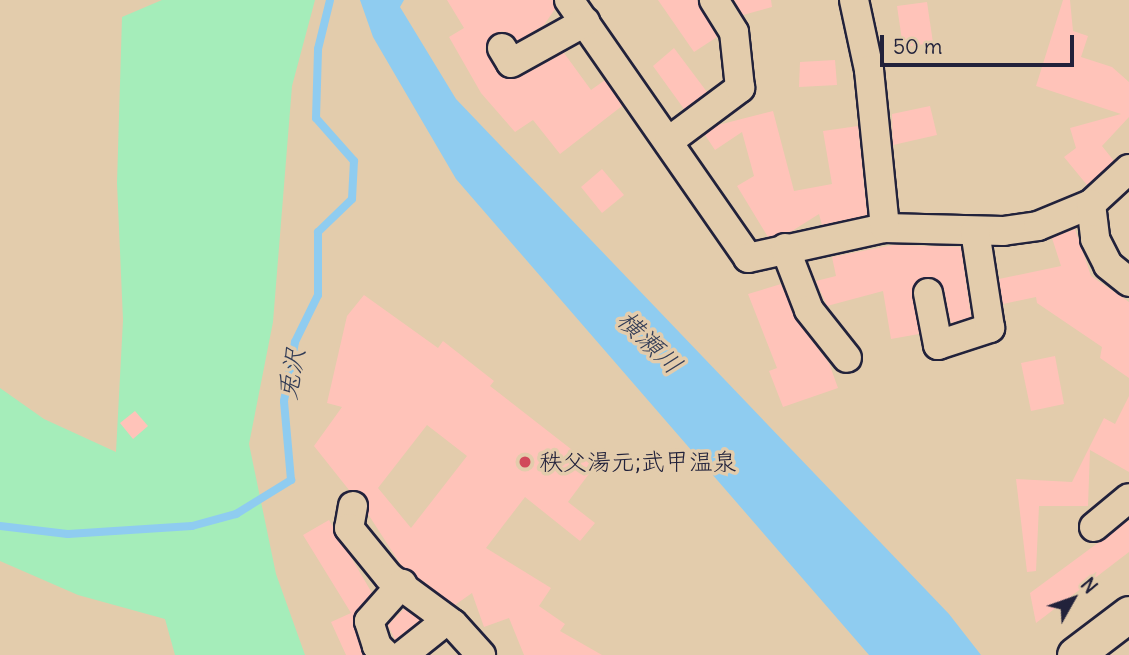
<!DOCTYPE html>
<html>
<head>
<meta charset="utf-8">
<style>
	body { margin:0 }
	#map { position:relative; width:1129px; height:655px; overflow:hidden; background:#e3ccac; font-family:Delius,"Klee One",sans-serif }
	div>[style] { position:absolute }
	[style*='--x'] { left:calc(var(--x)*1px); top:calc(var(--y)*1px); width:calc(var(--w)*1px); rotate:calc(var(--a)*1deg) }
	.green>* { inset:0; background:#a5edba }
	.water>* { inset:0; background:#8fccf0 }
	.stream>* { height:8px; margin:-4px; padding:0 4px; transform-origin:4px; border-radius:4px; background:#8fccf0 }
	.building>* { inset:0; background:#ffc3b9 }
	.roads { filter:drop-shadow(2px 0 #22223b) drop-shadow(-2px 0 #22223b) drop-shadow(0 2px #22223b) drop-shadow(0 -2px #22223b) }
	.minor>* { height:28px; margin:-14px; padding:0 14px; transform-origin:14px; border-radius:14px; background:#e3ccac }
	.tertiary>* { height:35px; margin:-17.5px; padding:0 17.5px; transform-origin:17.5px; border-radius:17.5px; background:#e3ccac }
	.dots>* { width:19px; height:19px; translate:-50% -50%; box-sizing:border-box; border:4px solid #e3ccac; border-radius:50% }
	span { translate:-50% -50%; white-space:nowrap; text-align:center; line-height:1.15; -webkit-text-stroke:7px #e3ccac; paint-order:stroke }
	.poi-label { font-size:24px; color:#22223b }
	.left { translate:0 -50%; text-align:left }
	.water-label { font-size:26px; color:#323c56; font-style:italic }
	.north { position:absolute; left:1038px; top:564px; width:70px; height:70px; -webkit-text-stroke:5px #e3ccac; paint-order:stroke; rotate:50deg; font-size:19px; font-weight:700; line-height:28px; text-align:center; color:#22223b }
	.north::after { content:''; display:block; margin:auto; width:24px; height:32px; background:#22223b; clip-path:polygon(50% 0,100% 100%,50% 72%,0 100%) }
	.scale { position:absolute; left:880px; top:35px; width:194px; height:32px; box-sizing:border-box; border:4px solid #22223b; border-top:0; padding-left:9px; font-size:21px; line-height:24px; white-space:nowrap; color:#22223b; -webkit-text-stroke:5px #e3ccac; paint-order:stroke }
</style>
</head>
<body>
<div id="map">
	<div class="green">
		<i style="clip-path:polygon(162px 0,315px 0,292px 86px,273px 322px,249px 444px,276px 574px,305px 655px,175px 655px,165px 619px,78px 595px,0 561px,0 388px,44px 419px,116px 452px,123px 320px,117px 183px,122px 17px)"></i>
	</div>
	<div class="water">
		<i style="clip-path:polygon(360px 0,404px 0,400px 7px,456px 99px,949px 614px,981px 655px,869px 655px,456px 179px,373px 37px)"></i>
	</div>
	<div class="stream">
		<i style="--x:0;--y:526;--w:68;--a:6.7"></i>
		<i style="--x:68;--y:534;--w:124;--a:-3.7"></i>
		<i style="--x:192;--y:526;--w:46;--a:-15.3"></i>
		<i style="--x:236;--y:514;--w:65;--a:-31.7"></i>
		<i style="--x:291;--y:480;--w:79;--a:-95.1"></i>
		<i style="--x:284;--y:401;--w:60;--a:-79.4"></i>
		<i style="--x:295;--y:342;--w:52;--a:-63.9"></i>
		<i style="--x:318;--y:295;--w:63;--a:-90"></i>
		<i style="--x:318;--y:232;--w:47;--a:-44.1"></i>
		<i style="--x:352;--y:199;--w:38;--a:-87"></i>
		<i style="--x:354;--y:161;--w:57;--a:-131.5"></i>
		<i style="--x:316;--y:118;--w:69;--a:-88.3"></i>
		<i style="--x:318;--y:49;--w:50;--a:-76.2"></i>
	</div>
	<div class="building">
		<i style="clip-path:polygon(447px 0,553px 0,555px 9px,544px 25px,517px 41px,502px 31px,488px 39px,485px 49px,497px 72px,518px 78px,564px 53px,591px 90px,605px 80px,622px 106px,560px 154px,533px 120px,515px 132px,481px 93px,449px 37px,464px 28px)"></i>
		<i style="clip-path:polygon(658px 0,697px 0,717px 37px,694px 52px)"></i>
		<i style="clip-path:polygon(734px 0,771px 0,772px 7px,743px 15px)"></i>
		<i style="clip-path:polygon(1063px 0,1070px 0,1073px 31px,1088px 36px,1081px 57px,1112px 67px,1129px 82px,1129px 117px,1102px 146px,1114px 161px,1087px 185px,1064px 157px,1076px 148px,1070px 128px,1121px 114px,1036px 86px)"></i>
		<i style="clip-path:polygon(927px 2px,933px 43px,903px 47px,897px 6px)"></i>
		<i style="clip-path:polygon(674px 48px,707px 92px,684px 109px,653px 66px)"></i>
		<i style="clip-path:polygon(835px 60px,837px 85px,799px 87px,800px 62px)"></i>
		<i style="clip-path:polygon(930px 106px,937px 135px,893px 145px,892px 114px)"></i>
		<i style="clip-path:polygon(773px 111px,794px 191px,832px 184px,823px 131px,858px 126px,867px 215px,822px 225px,819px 214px,792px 231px,768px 237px,737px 186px,754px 176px,742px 132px,715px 150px,705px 135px,718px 125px)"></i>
		<i style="clip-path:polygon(602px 169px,624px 195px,602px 213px,581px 187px)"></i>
		<i style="clip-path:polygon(1075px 229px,1091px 276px,1129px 302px,1129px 378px,1100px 358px,1102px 347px,1037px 303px,1036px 297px,1003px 304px,999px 279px,1061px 266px,1052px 238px)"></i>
		<i style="clip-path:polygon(893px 245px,961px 247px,971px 317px,951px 323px,944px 289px,933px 277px,918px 280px,912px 288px,919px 334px,891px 339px,883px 291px,827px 306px,816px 281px,836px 276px,832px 257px)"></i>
		<i style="clip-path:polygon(781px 284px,796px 320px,829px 363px,838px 388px,783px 407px,769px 371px,777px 368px,748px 294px)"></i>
		<i style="clip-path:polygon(evenodd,364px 295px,438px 348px,443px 341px,494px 381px,490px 386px,594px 467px,568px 502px,595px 523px,580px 541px,525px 497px,486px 548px,551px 588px,539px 606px,565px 624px,560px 631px,602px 655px,524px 655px,509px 618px,484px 627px,472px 593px,455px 605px,401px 565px,368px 514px,364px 494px,349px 490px,314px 446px,342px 407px,327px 403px,347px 316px,364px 295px,427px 425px,467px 456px,411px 528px,378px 488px,427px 425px)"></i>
		<i style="clip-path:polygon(1055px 356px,1064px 404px,1031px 411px,1021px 363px)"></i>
		<i style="clip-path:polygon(1129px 396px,1129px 472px,1090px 450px,1088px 506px,1039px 506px,1036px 571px,1027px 572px,1016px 479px,1072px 482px,1104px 418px,1115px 424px)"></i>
		<i style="clip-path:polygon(135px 411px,148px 426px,133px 439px,120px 423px)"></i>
		<i style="clip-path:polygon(329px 520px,372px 593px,353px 618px,363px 655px,346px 655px,331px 622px,351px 613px,303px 535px)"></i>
		<i style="clip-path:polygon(1129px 520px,1129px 552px,1036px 623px,1030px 593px)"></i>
		<i style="clip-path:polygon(404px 609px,420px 620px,395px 640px,388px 625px)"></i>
	</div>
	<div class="roads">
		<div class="minor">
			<i style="--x:569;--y:0;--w:314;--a:55.2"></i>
			<i style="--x:748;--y:258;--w:140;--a:-12.4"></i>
			<i style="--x:885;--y:228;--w:118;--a:1.5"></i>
			<i style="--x:1003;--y:231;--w:35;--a:-8"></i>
			<i style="--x:1038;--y:226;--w:57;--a:-22.5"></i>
			<i style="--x:854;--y:0;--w:72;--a:77.9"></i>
			<i style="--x:869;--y:70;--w:159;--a:84.2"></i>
			<i style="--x:502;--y:48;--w:17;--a:59"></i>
			<i style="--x:511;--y:63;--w:85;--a:-29"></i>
			<i style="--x:669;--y:141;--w:89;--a:-36.7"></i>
			<i style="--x:740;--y:88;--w:56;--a:-96.1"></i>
			<i style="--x:734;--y:32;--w:38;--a:-122"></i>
			<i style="--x:1129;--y:169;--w:52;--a:137.4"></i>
			<i style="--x:1091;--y:204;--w:35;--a:83"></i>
			<i style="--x:1095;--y:239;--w:29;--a:63"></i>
			<i style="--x:1108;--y:265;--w:27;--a:39"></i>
			<i style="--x:785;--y:248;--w:66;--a:68.8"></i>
			<i style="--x:809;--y:310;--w:61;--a:51.6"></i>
			<i style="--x:928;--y:293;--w:53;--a:79.1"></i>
			<i style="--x:938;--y:345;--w:55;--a:-18.1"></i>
			<i style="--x:990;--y:328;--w:98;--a:-98.8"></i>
			<i style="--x:353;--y:506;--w:22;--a:100"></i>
			<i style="--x:349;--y:528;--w:63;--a:50.8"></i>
			<i style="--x:389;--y:577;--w:79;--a:36.3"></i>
			<i style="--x:453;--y:624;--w:42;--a:47.9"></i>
			<i style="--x:1094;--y:527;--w:45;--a:-39.6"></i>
			<i style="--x:386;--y:655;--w:13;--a:-135"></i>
			<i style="--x:377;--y:646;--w:26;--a:-108"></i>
			<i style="--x:369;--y:621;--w:50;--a:-48.3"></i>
			<i style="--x:403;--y:655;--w:56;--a:-38.5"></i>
		</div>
		<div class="tertiary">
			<i style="--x:1075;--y:655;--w:68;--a:-37.2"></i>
		</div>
	</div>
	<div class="dots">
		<i style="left:525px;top:462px;background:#d1495b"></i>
	</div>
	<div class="poi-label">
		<span class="left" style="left:539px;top:462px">秩父湯元;武甲温泉</span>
	</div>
	<div class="water-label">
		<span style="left:650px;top:342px;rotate:44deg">横瀬川</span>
		<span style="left:291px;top:374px;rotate:-80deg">兎沢</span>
	</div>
	<div class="north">N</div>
	<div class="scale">50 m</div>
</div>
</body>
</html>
